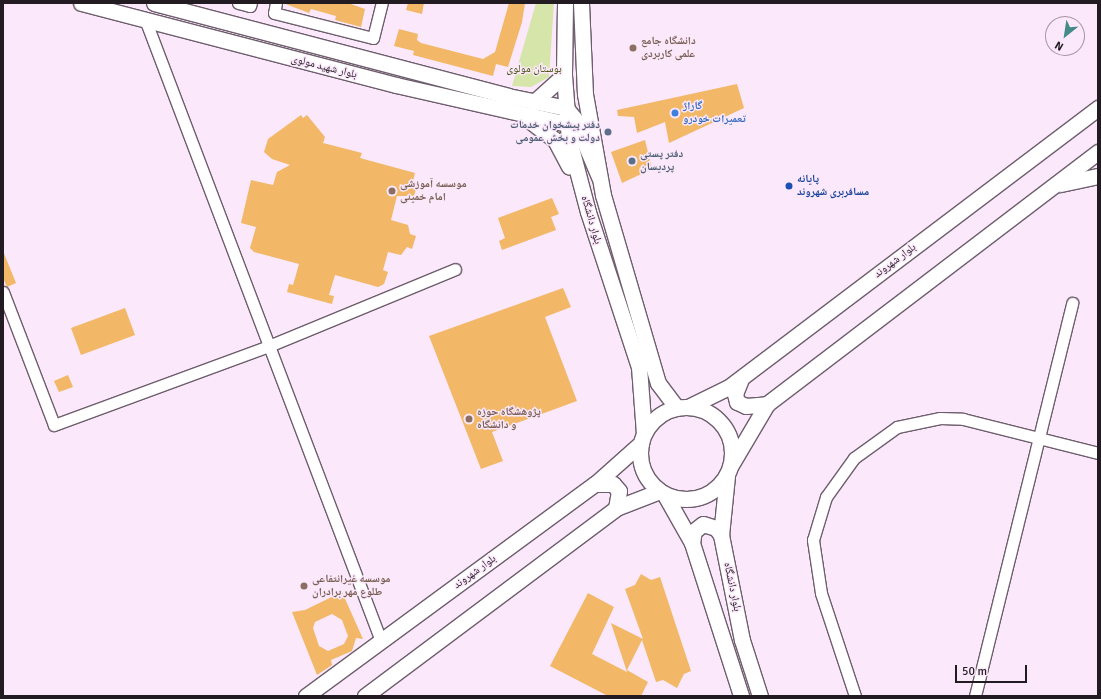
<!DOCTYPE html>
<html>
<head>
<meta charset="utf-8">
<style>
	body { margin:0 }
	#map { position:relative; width:1101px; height:699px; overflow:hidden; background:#fbe8fa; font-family:Signika,"Noto Naskh Arabic",sans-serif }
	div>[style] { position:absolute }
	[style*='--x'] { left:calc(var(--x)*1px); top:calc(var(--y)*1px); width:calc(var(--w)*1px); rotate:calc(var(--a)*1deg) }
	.green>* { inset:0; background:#d6e5a9 }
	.building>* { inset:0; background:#f2b767 }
	.roads { filter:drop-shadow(1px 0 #6e5e6d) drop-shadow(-1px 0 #6e5e6d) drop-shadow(0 1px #6e5e6d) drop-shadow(0 -1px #6e5e6d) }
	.minor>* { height:11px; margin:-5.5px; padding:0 5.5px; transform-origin:5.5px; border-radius:5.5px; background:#fff }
	.secondary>* { height:15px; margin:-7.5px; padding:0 7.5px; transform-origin:7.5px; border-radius:7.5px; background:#fff }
	.secondary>.ring { margin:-7.5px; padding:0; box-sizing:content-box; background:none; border:15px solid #fff; border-radius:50% }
	.dots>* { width:11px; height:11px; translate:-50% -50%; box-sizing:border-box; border:2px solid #fbe8fa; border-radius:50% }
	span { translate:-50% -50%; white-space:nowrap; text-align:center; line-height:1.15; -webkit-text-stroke:3px #fbe8fa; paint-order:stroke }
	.education-label { font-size:11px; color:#785e54; font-weight:700 }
	.left { translate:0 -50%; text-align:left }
	.street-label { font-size:11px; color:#221c22 }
	.park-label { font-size:11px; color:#3b4700 }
	.shop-label { font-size:11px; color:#366cbe; font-weight:700 }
	.service-label { font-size:11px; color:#4e5e75; font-weight:700 }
	.right { translate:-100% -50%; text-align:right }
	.transit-label { font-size:11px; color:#164399; font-weight:700 }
	.frame { position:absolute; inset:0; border:4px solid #221c22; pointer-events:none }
	.north { position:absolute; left:1045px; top:16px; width:40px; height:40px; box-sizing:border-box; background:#fbe8fa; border:1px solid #a496a4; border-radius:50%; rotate:210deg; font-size:11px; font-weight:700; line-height:16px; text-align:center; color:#221c22 }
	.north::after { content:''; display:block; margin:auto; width:14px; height:18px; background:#438a89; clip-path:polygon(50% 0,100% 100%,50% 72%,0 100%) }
	.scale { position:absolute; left:955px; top:665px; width:72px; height:18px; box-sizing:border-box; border:2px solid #221c22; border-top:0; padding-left:5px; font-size:12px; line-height:14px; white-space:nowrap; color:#221c22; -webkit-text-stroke:3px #fbe8fa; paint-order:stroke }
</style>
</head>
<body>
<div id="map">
	<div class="green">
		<i style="clip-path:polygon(536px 3px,554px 3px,549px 77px,531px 87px,512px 86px)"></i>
	</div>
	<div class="building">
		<i style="clip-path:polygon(283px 3px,348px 3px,365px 9px,361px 27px,335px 20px,336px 16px,311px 9px,309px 13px)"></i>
		<i style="clip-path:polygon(408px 3px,424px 3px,422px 14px,406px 10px)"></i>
		<i style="clip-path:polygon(509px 3px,525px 3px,522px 22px,508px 67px,496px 64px,493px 76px,413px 55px,414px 51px,394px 46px,399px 29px,418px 34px,417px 40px,421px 43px,483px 59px,495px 52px)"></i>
		<i style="clip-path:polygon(737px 84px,744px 108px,669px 143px,665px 122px,637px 133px,634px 117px,618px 116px,617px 110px)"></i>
		<i style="clip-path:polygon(301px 115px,303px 118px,307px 115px,325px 137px,323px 143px,362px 153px,360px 158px,415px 173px,413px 181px,418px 182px,414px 196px,397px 196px,391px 220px,408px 225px,410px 234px,416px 236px,412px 249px,407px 247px,401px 255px,388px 252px,383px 270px,388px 272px,384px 284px,378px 287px,335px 275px,329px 295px,334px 296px,332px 304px,287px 292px,289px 284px,293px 285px,299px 264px,254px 252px,250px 248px,256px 227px,241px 223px,251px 180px,273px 185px,277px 172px,290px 165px,272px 159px,264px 152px,268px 139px)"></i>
		<i style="clip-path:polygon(645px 140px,652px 169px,622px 183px,611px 152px)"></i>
		<i style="clip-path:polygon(552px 198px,559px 214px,551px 217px,556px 230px,502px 250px,499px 241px,505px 238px,498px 218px)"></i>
		<i style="clip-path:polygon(3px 251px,16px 283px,7px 287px,3px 278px)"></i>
		<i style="clip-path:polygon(563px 288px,571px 307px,545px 317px,577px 401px,492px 432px,503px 461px,481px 469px,429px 336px)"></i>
		<i style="clip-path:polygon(125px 308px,135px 335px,81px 355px,71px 328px)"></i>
		<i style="clip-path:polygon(68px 375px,73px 387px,59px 392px,54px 381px)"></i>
		<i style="clip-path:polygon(641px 574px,651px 580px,660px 577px,691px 671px,684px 674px,677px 688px,663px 680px,656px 682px,642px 640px,627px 670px,648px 682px,641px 696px,608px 696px,550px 666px,588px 593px,614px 607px,592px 654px,627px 672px,611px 623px,643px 639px,625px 589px,635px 585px)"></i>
		<i style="clip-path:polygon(evenodd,342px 592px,363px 639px,356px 638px,352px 651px,331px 660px,332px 665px,317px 675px,292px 612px,305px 610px,342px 592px,332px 614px,342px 620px,348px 636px,344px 644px,328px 651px,319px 646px,313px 628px,315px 622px,332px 614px)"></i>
	</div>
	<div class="roads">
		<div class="minor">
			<i style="--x:238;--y:3;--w:12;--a:14"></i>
			<i style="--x:250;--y:6;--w:3;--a:-72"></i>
			<i style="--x:276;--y:3;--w:10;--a:101"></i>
			<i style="--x:274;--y:13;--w:102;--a:14.2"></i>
			<i style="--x:373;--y:38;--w:36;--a:-76"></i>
			<i style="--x:145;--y:19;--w:665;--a:69.22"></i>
			<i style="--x:3;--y:292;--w:142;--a:69"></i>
			<i style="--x:54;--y:425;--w:231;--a:-20.2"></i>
			<i style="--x:271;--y:345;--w:199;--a:-22.4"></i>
			<i style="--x:855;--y:696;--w:108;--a:-108.3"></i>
			<i style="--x:821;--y:593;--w:54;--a:-98.6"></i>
			<i style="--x:813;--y:540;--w:45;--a:-73.2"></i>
			<i style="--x:826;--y:497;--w:48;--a:-54.3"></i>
			<i style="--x:854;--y:458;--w:53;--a:-35.8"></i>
			<i style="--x:897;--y:427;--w:44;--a:-11.8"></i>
			<i style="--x:940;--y:418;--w:23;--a:2"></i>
			<i style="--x:963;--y:419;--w:139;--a:14.1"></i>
			<i style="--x:975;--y:696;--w:405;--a:-76.1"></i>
		</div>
		<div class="secondary">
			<i style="--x:81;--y:3;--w:325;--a:14.6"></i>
			<i style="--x:396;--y:85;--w:176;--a:12.8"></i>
			<i style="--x:154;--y:3;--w:366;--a:14.7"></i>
			<i style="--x:508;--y:96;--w:59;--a:11.7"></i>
			<i style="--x:566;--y:108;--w:13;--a:51"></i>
			<i style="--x:574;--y:118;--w:64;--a:67"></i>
			<i style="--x:565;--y:3;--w:72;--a:90.8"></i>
			<i style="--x:564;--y:75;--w:65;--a:85.6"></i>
			<i style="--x:569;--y:140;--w:74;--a:75.2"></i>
			<i style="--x:588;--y:212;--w:163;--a:71.8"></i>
			<i style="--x:639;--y:367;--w:66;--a:85.7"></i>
			<i style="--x:581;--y:3;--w:91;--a:87.5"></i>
			<i style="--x:585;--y:94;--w:103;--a:79.9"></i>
			<i style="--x:603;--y:195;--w:196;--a:73.7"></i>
			<i style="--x:658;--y:383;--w:31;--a:53"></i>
			<i style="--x:534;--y:102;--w:40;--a:-42"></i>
			<i style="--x:530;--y:121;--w:31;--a:37"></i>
			<i style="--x:555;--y:140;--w:30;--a:62"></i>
			<i style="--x:1060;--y:184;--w:39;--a:-12"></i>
			<i style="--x:741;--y:379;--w:16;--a:112"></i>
			<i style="--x:735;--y:394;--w:8;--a:76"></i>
			<i style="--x:737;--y:402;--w:10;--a:24"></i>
			<i style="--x:746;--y:406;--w:21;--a:-5"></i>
			<i class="ring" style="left:640px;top:407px;width:77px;height:77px"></i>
			<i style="--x:688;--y:407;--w:46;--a:-26"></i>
			<i style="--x:729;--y:387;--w:463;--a:-37.1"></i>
			<i style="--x:731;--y:465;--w:71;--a:-59.5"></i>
			<i style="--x:767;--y:404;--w:416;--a:-37.3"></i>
			<i style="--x:727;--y:476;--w:59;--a:95.8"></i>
			<i style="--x:721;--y:535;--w:107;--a:78.7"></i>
			<i style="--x:742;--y:640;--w:59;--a:72.2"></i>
			<i style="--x:595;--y:484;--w:18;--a:0"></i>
			<i style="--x:613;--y:484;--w:9;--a:49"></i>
			<i style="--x:619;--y:491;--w:17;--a:100"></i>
			<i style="--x:665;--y:495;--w:55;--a:60.6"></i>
			<i style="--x:692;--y:543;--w:161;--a:72.2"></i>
			<i style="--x:692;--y:543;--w:12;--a:-81"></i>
			<i style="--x:694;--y:531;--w:11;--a:-38"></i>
			<i style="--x:703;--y:524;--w:14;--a:17"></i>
			<i style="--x:716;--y:528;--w:9;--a:54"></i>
			<i style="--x:306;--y:696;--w:358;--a:-36.3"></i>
			<i style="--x:595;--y:484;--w:62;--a:-41.7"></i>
			<i style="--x:365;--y:696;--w:314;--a:-36.8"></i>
			<i style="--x:616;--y:508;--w:47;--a:-21.1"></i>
		</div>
	</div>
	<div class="dots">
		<i style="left:633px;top:48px;background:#8d6e63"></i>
		<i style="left:675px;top:113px;background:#3f7fe0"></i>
		<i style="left:608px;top:132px;background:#5c6f8a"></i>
		<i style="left:632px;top:161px;background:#5c6f8a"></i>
		<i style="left:789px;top:186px;background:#1a4fb4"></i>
		<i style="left:392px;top:191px;background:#8d6e63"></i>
		<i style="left:469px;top:419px;background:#8d6e63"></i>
		<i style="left:304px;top:586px;background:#8d6e63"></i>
	</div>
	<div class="education-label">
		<span class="left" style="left:641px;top:48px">دانشگاه جامع<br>علمی کاربردی</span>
		<span class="left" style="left:400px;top:191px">موسسه آموزشی<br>امام خمینی</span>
		<span class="left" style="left:477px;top:419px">پژوهشگاه حوزه<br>و دانشگاه</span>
		<span class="left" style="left:312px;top:586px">موسسه غیرانتفاعی<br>طلوع مهر برادران</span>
	</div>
	<div class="street-label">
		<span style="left:324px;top:67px;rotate:14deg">بلوار شهید مولوی</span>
		<span style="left:591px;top:220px;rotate:74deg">بلوار دانشگاه</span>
		<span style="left:895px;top:261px;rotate:-37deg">بلوار شهروند</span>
		<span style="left:475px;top:572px;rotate:-36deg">بلوار شهروند</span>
		<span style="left:732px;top:587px;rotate:78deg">بلوار دانشگاه</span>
	</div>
	<div class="park-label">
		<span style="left:534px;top:69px">بوستان مولوی</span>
	</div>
	<div class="shop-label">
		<span class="left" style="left:683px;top:113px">گاراژ<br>تعمیرات خودرو</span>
	</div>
	<div class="service-label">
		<span class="right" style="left:600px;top:132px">دفتر پیشخوان خدمات<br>دولت و بخش عمومی</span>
		<span class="left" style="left:640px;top:161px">دفتر پستی<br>پردیسان</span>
	</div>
	<div class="transit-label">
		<span class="left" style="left:797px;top:186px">پایانه<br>مسافربری شهروند</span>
	</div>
	<div class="frame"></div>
	<div class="north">N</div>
	<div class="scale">50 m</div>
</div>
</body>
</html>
